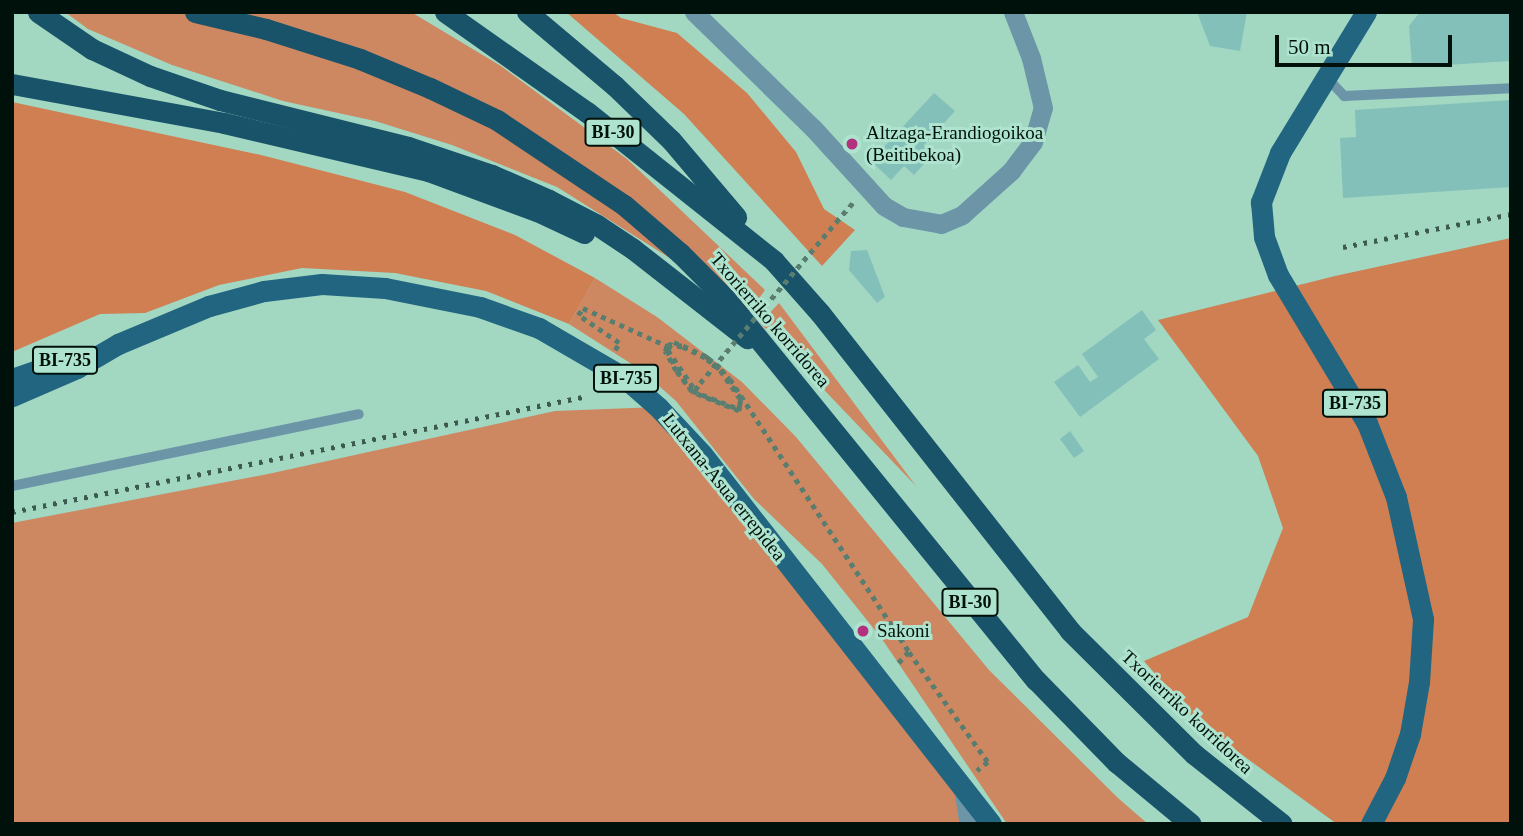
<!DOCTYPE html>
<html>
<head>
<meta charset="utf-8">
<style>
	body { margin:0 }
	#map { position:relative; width:1523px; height:836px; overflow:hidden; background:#a2d7c2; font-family:"Times New Roman",serif }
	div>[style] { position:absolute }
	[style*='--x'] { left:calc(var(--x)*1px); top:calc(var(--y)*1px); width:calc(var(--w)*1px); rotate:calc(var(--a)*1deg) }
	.green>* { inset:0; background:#cd8862 }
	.forest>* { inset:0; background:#d07f52 }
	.building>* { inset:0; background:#84c0ba }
	.path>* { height:4.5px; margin-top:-2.25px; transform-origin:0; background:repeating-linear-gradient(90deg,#597e70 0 5px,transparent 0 10px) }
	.lane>* { height:10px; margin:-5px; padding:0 5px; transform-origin:5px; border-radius:5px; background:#6c95a8 }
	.street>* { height:19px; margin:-9.5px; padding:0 9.5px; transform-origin:9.5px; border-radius:9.5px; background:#6c95a8 }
	.primary>* { height:21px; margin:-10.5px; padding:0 10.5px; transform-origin:10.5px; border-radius:10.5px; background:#216581 }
	.highway>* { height:21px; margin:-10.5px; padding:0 10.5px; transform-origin:10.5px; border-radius:10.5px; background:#18536a }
	.rail>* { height:5px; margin-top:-2.5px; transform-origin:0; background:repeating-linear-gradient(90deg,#3c5a4f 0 3.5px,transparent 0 10.5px) }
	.path-bridge>* { height:4.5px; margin-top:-2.25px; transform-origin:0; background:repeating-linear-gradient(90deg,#597e70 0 5px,transparent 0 10px) }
	.dots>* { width:19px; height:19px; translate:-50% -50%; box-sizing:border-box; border:4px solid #aee4cf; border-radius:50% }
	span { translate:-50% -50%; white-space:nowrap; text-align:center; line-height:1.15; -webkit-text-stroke:6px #aee4cf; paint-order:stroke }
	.shield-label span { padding:2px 5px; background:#aee4cf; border:2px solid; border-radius:5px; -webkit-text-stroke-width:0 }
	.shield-label { font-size:18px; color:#00110b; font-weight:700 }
	.poi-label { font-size:19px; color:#00110b }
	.left { translate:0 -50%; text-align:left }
	.street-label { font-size:19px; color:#00110b }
	.frame { position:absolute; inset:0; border:14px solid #00110b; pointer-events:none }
	.scale { position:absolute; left:1275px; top:35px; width:177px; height:32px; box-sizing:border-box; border:4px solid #00110b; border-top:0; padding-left:9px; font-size:21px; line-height:24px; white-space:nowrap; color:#00110b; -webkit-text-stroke:5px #aee4cf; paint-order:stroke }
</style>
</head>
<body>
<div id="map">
	<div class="green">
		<i style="clip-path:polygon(65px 12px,411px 12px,501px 66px,627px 159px,765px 290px,747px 315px,676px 262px,557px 187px,452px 145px,375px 121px,283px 101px,172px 65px,88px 29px)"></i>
		<i style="clip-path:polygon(595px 278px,657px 317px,742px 382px,796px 437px,989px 670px,1118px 798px,1148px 824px,1007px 824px,882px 639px,822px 564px,754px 499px,676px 401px,641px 370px,569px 324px)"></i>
		<i style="clip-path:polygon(779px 303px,916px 486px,760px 323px)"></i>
		<i style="clip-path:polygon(658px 407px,964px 794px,969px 824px,12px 824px,12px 523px,268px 474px,555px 411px)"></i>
	</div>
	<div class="forest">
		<i style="clip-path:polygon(566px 12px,613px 12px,621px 18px,677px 33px,747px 93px,796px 152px,824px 209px,855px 230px,822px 266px,684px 114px)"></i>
		<i style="clip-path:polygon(12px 102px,261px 155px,405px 192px,515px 235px,595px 278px,569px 324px,486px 291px,395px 273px,302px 268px,219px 285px,145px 313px,100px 314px,12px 352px)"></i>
		<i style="clip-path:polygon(1511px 238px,1511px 824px,1337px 824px,1197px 722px,1144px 661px,1248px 617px,1283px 528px,1258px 456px,1158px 320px,1335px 276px)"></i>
	</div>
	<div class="building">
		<i style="clip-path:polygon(1197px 12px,1247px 12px,1240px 51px,1210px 46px)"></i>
		<i style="clip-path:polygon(1420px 12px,1511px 12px,1511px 61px,1412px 67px,1409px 26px)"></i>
		<i style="clip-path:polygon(934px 93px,955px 111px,924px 145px,933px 154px,914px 175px,904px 166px,891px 180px,871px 161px)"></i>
		<i style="clip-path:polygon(1511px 100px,1511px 187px,1343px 198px,1340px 138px,1356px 137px,1355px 110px)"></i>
		<i style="clip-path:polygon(867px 250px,885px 297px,877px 303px,849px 270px,851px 251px)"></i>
		<i style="clip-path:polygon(1142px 310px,1156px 330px,1144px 339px,1159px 359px,1080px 417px,1054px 382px,1078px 365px,1090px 382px,1098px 377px,1082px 354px)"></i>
		<i style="clip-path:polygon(1070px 431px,1084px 451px,1074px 458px,1060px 439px)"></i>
	</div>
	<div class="path">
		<i style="--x:836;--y:222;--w:28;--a:-49"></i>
		<i style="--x:615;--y:350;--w:8;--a:-60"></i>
		<i style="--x:619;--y:343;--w:50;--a:-145.7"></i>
		<i style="--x:578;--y:315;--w:9;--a:-54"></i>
		<i style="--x:583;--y:308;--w:92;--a:24.3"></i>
		<i style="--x:741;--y:399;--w:12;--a:99"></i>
		<i style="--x:739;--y:411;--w:51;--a:-158"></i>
		<i style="--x:692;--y:392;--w:26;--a:-127"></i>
		<i style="--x:676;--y:371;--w:23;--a:-119"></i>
		<i style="--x:665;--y:351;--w:5;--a:-68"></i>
		<i style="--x:667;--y:346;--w:8;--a:-30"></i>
		<i style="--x:674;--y:342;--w:35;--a:24"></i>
		<i style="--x:706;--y:356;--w:33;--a:44"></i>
		<i style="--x:730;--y:379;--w:326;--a:56.7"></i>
		<i style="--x:909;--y:652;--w:16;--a:133"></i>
		<i style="--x:909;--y:652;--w:135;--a:54.3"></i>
		<i style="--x:988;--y:762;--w:14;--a:141"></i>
	</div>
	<div class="lane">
		<i style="--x:1325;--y:76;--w:28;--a:46"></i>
		<i style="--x:1344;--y:96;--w:167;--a:-2.7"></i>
		<i style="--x:12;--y:486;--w:354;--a:-11.7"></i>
	</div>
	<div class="street">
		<i style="--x:694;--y:12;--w:166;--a:44.3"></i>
		<i style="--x:813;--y:128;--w:105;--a:47.7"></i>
		<i style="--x:884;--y:206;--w:22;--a:30"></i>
		<i style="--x:903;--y:217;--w:39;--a:10"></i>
		<i style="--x:941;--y:224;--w:23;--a:-23"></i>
		<i style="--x:962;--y:215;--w:66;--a:-41.9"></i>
		<i style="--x:1011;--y:171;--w:36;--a:-53"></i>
		<i style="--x:1033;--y:142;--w:35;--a:-74"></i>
		<i style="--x:1043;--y:108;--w:51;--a:-103.5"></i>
		<i style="--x:1031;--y:58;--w:49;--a:-111.4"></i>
		<i style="--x:964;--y:794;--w:30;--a:81"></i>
	</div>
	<div class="primary">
		<i style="--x:1366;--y:12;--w:165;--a:121.4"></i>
		<i style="--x:1280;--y:153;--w:53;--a:111.2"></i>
		<i style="--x:1261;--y:202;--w:35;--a:85"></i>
		<i style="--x:1264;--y:237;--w:40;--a:69.8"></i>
		<i style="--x:1278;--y:275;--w:173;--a:59"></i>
		<i style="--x:1367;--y:423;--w:79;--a:68.6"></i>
		<i style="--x:1396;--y:497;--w:125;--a:77.5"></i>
		<i style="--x:1423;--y:619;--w:63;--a:93.6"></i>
		<i style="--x:1419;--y:682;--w:53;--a:99.8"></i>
		<i style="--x:1410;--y:734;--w:46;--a:108.8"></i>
		<i style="--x:1395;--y:778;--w:52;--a:117.6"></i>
		<i style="--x:12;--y:379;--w:39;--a:-19"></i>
		<i style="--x:12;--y:396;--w:71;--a:-23.3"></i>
		<i style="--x:77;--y:368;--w:48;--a:-30.3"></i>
		<i style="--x:118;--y:344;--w:99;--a:-22.7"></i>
		<i style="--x:209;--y:306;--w:57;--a:-15.3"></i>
		<i style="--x:264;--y:291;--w:58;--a:-6.9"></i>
		<i style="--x:322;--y:284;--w:63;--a:3.6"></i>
		<i style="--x:385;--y:288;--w:97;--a:11.3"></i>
		<i style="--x:480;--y:307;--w:63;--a:19.6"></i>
		<i style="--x:539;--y:328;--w:99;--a:30.2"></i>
		<i style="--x:625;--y:378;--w:44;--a:41.3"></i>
		<i style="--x:658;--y:407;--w:64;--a:46.9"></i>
		<i style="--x:702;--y:454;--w:469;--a:52"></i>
	</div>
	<div class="highway">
		<i style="--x:38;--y:12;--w:65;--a:34.4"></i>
		<i style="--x:92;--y:49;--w:64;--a:25"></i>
		<i style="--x:150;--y:76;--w:74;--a:18.9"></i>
		<i style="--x:220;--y:100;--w:194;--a:14"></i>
		<i style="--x:408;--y:147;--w:89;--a:18.4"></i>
		<i style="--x:492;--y:175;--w:62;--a:23.7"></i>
		<i style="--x:549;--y:200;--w:54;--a:27.5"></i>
		<i style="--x:597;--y:225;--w:43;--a:33.7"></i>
		<i style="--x:633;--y:249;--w:145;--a:38"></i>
		<i style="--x:195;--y:12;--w:73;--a:13.5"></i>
		<i style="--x:266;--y:29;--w:99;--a:17.7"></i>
		<i style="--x:360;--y:59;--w:76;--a:22.5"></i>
		<i style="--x:430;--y:88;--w:74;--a:25.5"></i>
		<i style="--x:497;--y:120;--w:153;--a:33.8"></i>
		<i style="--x:624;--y:205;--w:74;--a:40.6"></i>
		<i style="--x:680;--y:253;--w:65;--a:45"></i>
		<i style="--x:726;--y:299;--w:491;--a:50.9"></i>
		<i style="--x:1036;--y:680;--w:115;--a:45.7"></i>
		<i style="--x:1116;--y:762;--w:97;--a:39.6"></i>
		<i style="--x:445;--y:12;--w:174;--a:35.2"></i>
		<i style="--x:587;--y:112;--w:239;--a:38.5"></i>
		<i style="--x:774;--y:261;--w:69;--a:48.5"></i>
		<i style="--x:820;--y:313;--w:405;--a:51.8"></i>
		<i style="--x:1070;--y:631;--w:175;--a:44.8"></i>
		<i style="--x:1194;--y:754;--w:112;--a:38.5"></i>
		<i style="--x:527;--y:12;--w:115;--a:40.1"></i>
		<i style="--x:615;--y:86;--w:78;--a:44"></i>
		<i style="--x:671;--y:140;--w:101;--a:49.8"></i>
		<i style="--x:12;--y:84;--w:216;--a:10.4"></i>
		<i style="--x:224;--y:123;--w:210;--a:13.2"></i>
		<i style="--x:428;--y:171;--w:116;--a:20.2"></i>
		<i style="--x:537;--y:211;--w:52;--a:25.1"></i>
	</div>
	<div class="rail">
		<i style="--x:1343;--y:247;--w:171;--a:-11.1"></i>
		<i style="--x:12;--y:512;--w:582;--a:-11.39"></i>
	</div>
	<div class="path-bridge">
		<i style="--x:741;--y:399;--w:37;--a:-124"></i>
		<i style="--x:720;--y:368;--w:18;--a:-142"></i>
		<i style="--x:706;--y:357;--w:26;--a:-155"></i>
		<i style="--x:682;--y:346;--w:12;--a:-175"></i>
		<i style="--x:670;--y:345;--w:6;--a:121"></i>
		<i style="--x:667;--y:350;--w:22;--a:63"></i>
		<i style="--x:677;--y:370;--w:26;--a:53"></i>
		<i style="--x:693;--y:391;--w:49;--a:21.4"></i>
		<i style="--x:739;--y:409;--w:10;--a:-84"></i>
		<i style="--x:740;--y:399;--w:37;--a:-125"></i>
		<i style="--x:719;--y:369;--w:18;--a:-142"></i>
		<i style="--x:705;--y:358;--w:25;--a:-154"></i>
		<i style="--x:682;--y:347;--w:11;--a:-170"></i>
		<i style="--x:671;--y:345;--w:6;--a:121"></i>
		<i style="--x:668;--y:350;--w:48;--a:56"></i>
		<i style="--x:695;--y:390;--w:9;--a:-54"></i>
		<i style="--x:700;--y:383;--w:211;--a:-49.8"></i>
	</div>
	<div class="dots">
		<i style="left:852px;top:144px;background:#b3327e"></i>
		<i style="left:863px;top:631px;background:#b3327e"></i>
	</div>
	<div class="shield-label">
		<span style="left:613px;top:132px">BI-30</span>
		<span style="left:65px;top:360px">BI-735</span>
		<span style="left:626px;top:378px">BI-735</span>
		<span style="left:1355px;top:403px">BI-735</span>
		<span style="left:970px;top:602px">BI-30</span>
	</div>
	<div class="poi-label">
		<span class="left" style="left:866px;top:144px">Altzaga-Erandiogoikoa<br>(Beitibekoa)</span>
		<span class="left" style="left:877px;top:631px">Sakoni</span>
	</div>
	<div class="street-label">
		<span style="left:770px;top:320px;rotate:49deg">Txorierriko korridorea</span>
		<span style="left:724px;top:487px;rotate:51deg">Lutxana-Asua errepidea</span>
		<span style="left:1187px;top:712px;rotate:43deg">Txorierriko korridorea</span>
	</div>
	<div class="frame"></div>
	<div class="scale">50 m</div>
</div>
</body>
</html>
